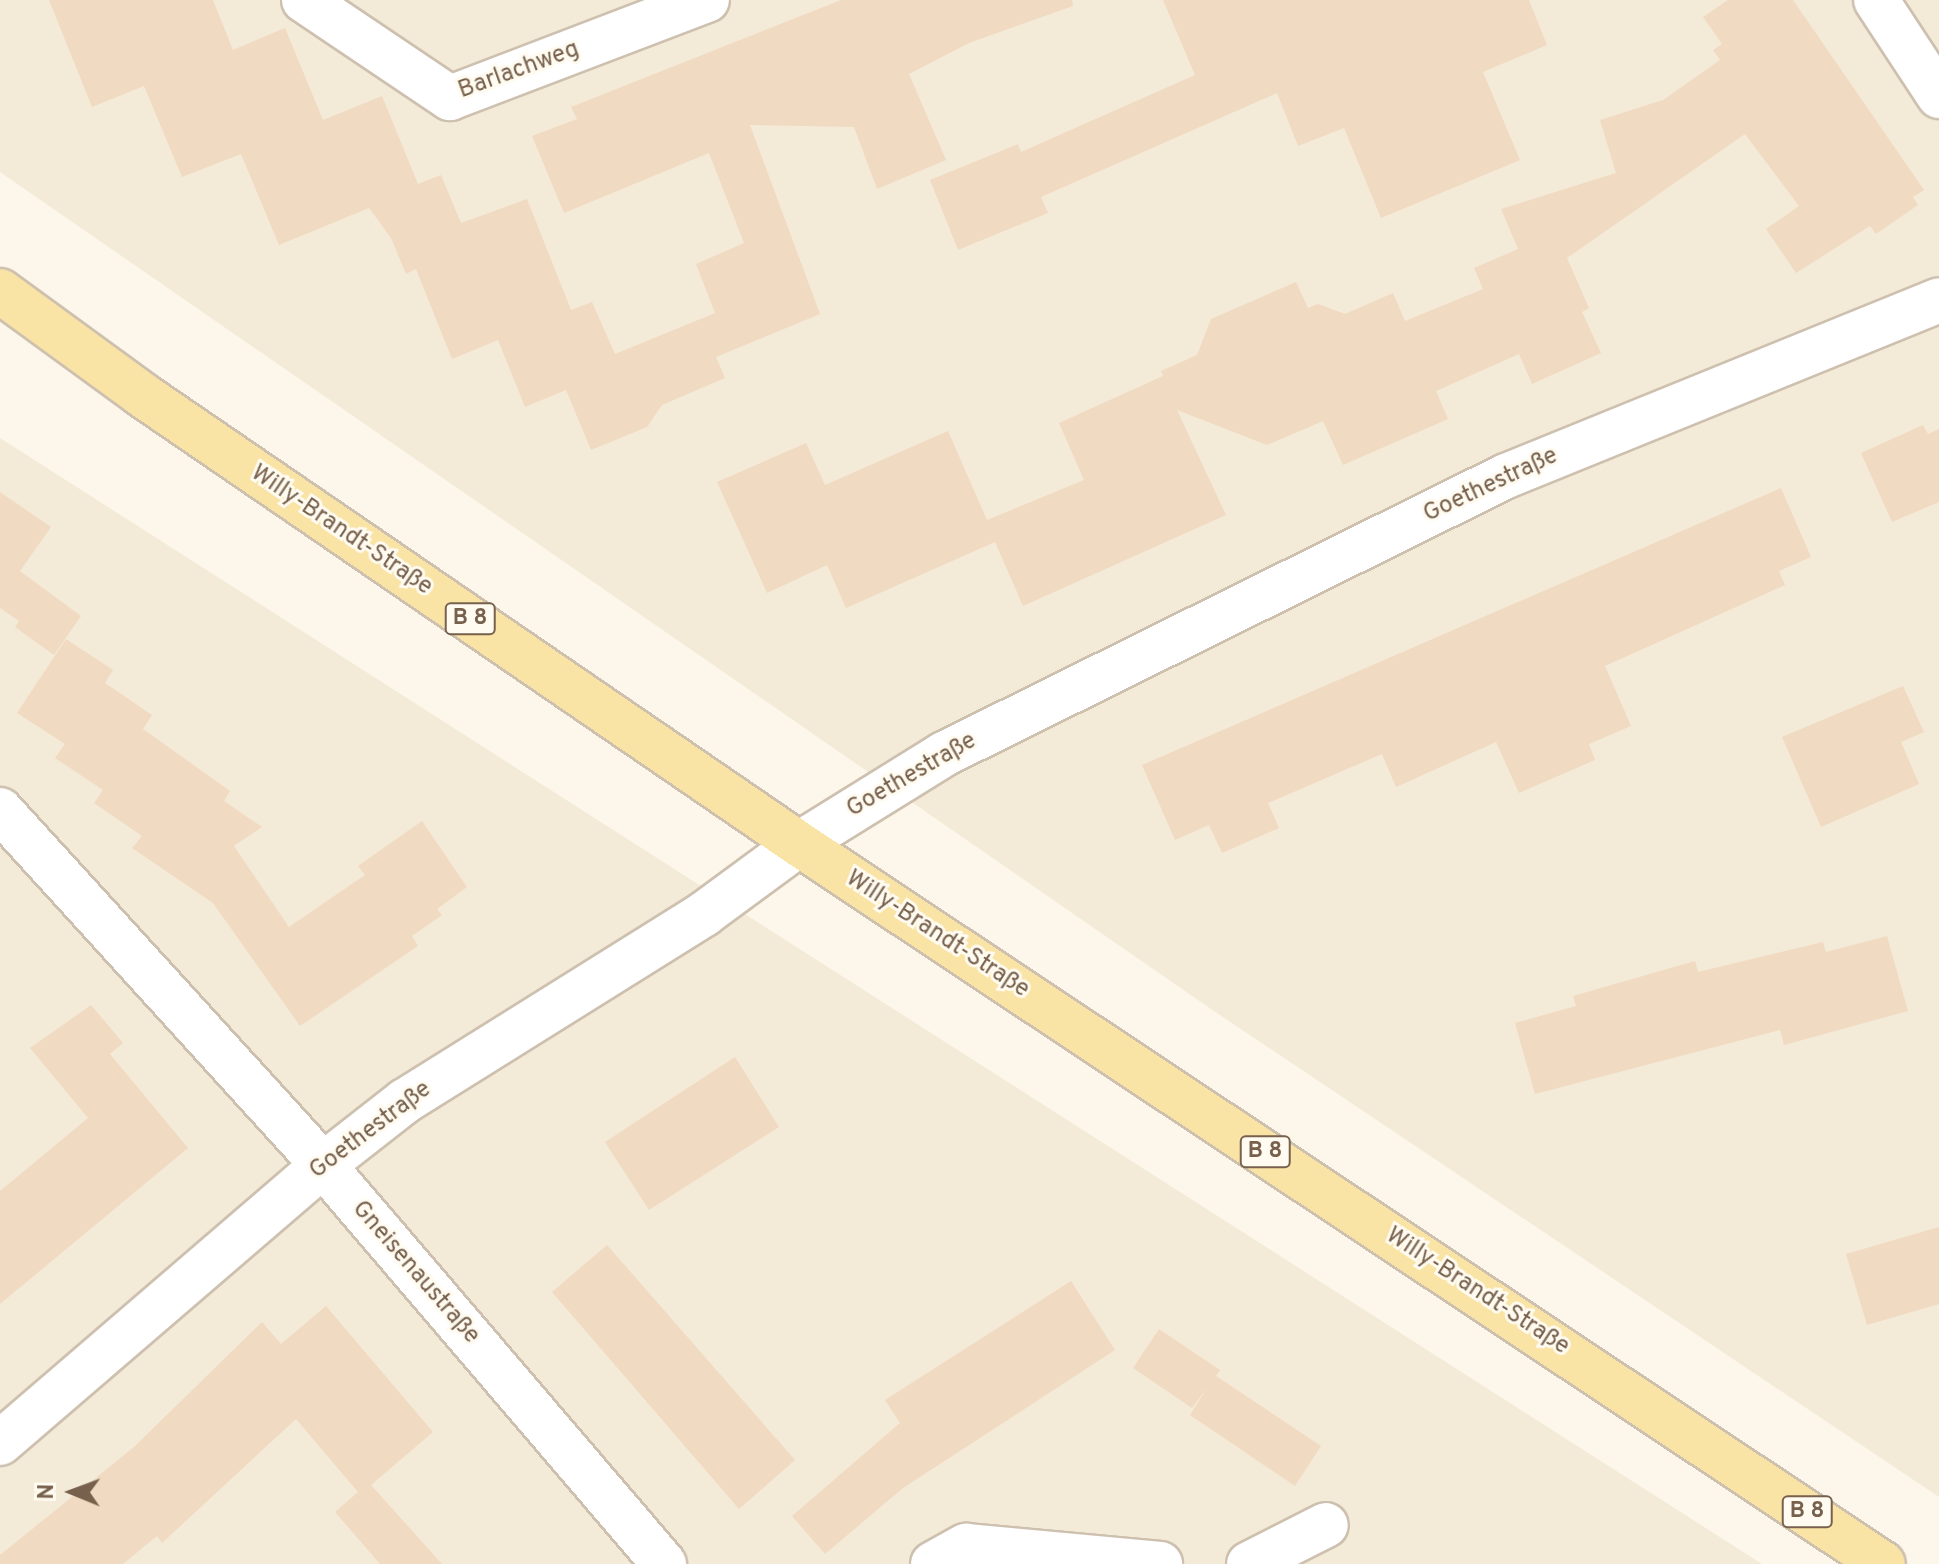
<!DOCTYPE html>
<html>
<head>
<meta charset="utf-8">
<style>
	body { margin:0 }
	#map { position:relative; width:1939px; height:1564px; overflow:hidden; background:#fcf7ea; font-family:Overpass,sans-serif }
	div>[style] { position:absolute }
	[style*='--x'] { left:calc(var(--x)*1px); top:calc(var(--y)*1px); width:calc(var(--w)*1px); rotate:calc(var(--a)*1deg) }
	.residential>* { inset:0; background:#f4ead8 }
	.building>* { inset:0; background:#f1dac2 }
	.roads { filter:drop-shadow(2px 0 #cec0af) drop-shadow(-2px 0 #cec0af) drop-shadow(0 2px #cec0af) drop-shadow(0 -2px #cec0af) }
	.street>* { height:44px; margin:-22px; padding:0 22px; transform-origin:22px; border-radius:22px; background:#fff }
	.primary>* { height:44px; margin:-22px; padding:0 22px; transform-origin:22px; border-radius:22px; background:#f9e3a5 }
	span { translate:-50% -50%; white-space:nowrap; text-align:center; line-height:1.15; -webkit-text-stroke:6px #fffbf1; paint-order:stroke }
	.shield-label span { padding:2px 6px; background:#fffbf1; border:2px solid; border-radius:6px; -webkit-text-stroke-width:0 }
	.shield-label { font-size:22px; color:#77614d; font-weight:700 }
	.street-label { font-size:24px; color:#77614d }
	.north { position:absolute; left:32px; top:1452px; width:80px; height:80px; -webkit-text-stroke:6px #fffbf1; paint-order:stroke; rotate:271deg; font-size:22px; font-weight:700; line-height:32px; text-align:center; color:#77614d }
	.north::after { content:''; display:block; margin:auto; width:28px; height:36px; background:#77614d; clip-path:polygon(50% 0,100% 100%,50% 72%,0 100%) }
</style>
</head>
<body>
<div id="map">
	<div class="residential">
		<i style="clip-path:polygon(0 0,1939px 0,1939px 1497px,1214px 1011px,0 172px)"></i>
		<i style="clip-path:polygon(0 438px,1762px 1564px,0 1564px)"></i>
	</div>
	<div class="building">
		<i style="clip-path:polygon(49px 0,213px 0,233px 50px,285px 28px,323px 120px,382px 96px,418px 184px,441px 175px,461px 223px,527px 199px,571px 310px,592px 302px,615px 354px,715px 313px,696px 264px,744px 243px,709px 153px,564px 213px,532px 136px,577px 119px,571px 107px,841px 0,1072px 0,1073px 6px,969px 43px,909px 74px,946px 160px,877px 189px,854px 127px,750px 125px,820px 314px,716px 357px,725px 378px,662px 405px,647px 427px,591px 450px,566px 390px,525px 407px,498px 340px,452px 359px,416px 269px,406px 274px,391px 238px,369px 208px,279px 245px,241px 154px,182px 177px,144px 86px,92px 107px)"></i>
		<i style="clip-path:polygon(1163px 0,1529px 0,1547px 45px,1483px 72px,1520px 160px,1381px 218px,1344px 128px,1298px 146px,1277px 93px,1041px 197px,1048px 213px,958px 250px,930px 180px,1018px 144px,1021px 152px,1195px 75px)"></i>
		<i style="clip-path:polygon(1728px 0,1793px 0,1924px 190px,1913px 197px,1918px 205px,1876px 234px,1870px 226px,1796px 273px,1766px 229px,1799px 206px,1745px 134px,1567px 258px,1589px 308px,1582px 312px,1601px 353px,1532px 384px,1519px 354px,1436px 391px,1448px 419px,1343px 465px,1323px 421px,1267px 445px,1177px 410px,1226px 515px,1023px 606px,995px 542px,846px 608px,827px 565px,767px 593px,717px 482px,806px 443px,825px 485px,948px 431px,987px 520px,1084px 480px,1059px 423px,1163px 376px,1161px 371px,1197px 355px,1211px 319px,1296px 282px,1308px 308px,1318px 304px,1345px 314px,1393px 293px,1405px 321px,1483px 289px,1474px 268px,1518px 249px,1501px 209px,1616px 173px,1600px 120px,1663px 100px,1720px 60px,1713px 50px,1722px 44px,1703px 17px)"></i>
		<i style="clip-path:polygon(1923px 425px,1928px 434px,1939px 429px,1939px 502px,1892px 522px,1861px 453px)"></i>
		<i style="clip-path:polygon(1781px 488px,1811px 557px,1779px 571px,1785px 585px,1605px 666px,1631px 726px,1589px 744px,1595px 760px,1519px 793px,1496px 742px,1396px 787px,1382px 754px,1268px 803px,1279px 828px,1222px 853px,1209px 825px,1175px 840px,1142px 765px)"></i>
		<i style="clip-path:polygon(0 492px,51px 527px,20px 571px,81px 616px,54px 655px,15px 627px,19px 621px,0 608px)"></i>
		<i style="clip-path:polygon(66px 639px,113px 670px,105px 683px,152px 715px,143px 729px,230px 791px,224px 801px,262px 827px,234px 846px,289px 927px,365px 875px,358px 866px,422px 821px,467px 887px,437px 909px,442px 915px,412px 936px,418px 946px,300px 1026px,213px 903px,132px 848px,142px 836px,94px 803px,103px 790px,55px 758px,65px 744px,17px 713px)"></i>
		<i style="clip-path:polygon(1903px 686px,1924px 732px,1901px 742px,1919px 784px,1821px 827px,1782px 737px)"></i>
		<i style="clip-path:polygon(1887px 936px,1908px 1011px,1784px 1045px,1780px 1030px,1535px 1094px,1515px 1023px,1576px 1006px,1573px 996px,1695px 961px,1698px 972px,1823px 942px,1826px 952px)"></i>
		<i style="clip-path:polygon(91px 1005px,123px 1043px,110px 1054px,188px 1148px,0 1304px,0 1191px,88px 1118px,30px 1048px)"></i>
		<i style="clip-path:polygon(735px 1057px,779px 1127px,649px 1210px,605px 1142px)"></i>
		<i style="clip-path:polygon(1939px 1227px,1939px 1304px,1867px 1325px,1846px 1254px)"></i>
		<i style="clip-path:polygon(607px 1245px,795px 1460px,739px 1509px,552px 1292px)"></i>
		<i style="clip-path:polygon(1071px 1281px,1115px 1350px,903px 1488px,825px 1554px,792px 1516px,900px 1423px,885px 1400px)"></i>
		<i style="clip-path:polygon(326px 1306px,433px 1432px,371px 1485px,442px 1564px,380px 1564px,335px 1512px,358px 1492px,296px 1419px,162px 1543px,157px 1536px,123px 1564px,0 1564px,0 1555px,134px 1447px,262px 1322px,281px 1344px)"></i>
		<i style="clip-path:polygon(1159px 1329px,1220px 1370px,1216px 1376px,1321px 1446px,1295px 1486px,1190px 1415px,1207px 1388px,1192px 1408px,1133px 1368px)"></i>
	</div>
	<div class="roads">
		<div class="street">
			<i style="--x:304;--y:0;--w:176;--a:33.9"></i>
			<i style="--x:450;--y:98;--w:275;--a:-20.9"></i>
			<i style="--x:1876;--y:0;--w:115;--a:56.7"></i>
			<i style="--x:0;--y:810;--w:480;--a:47.7"></i>
			<i style="--x:323;--y:1165;--w:525;--a:49.48"></i>
			<i style="--x:0;--y:1443;--w:426;--a:-40.7"></i>
			<i style="--x:323;--y:1165;--w:104;--a:-38"></i>
			<i style="--x:405;--y:1101;--w:353;--a:-32"></i>
			<i style="--x:704;--y:914;--w:118;--a:-36.4"></i>
			<i style="--x:799;--y:844;--w:171;--a:-31.8"></i>
			<i style="--x:944;--y:754;--w:627;--a:-26.32"></i>
			<i style="--x:1506;--y:476;--w:467;--a:-22.1"></i>
			<i style="--x:933;--y:1564;--w:38;--a:-29"></i>
			<i style="--x:966;--y:1546;--w:195;--a:5.3"></i>
			<i style="--x:1249;--y:1564;--w:86;--a:-26.9"></i>
		</div>
		<div class="primary">
			<i style="--x:0;--y:291;--w:175;--a:36.1"></i>
			<i style="--x:141;--y:394;--w:797;--a:34.37"></i>
			<i style="--x:799;--y:844;--w:1301;--a:33.59"></i>
		</div>
	</div>
	<div class="shield-label">
		<span style="left:470px;top:619px">B 8</span>
		<span style="left:1265px;top:1152px">B 8</span>
		<span style="left:1807px;top:1512px">B 8</span>
	</div>
	<div class="street-label">
		<span style="left:519px;top:71px;rotate:-20deg">Barlachweg</span>
		<span style="left:1491px;top:486px;rotate:-25deg">Goethestraße</span>
		<span style="left:341px;top:531px;rotate:34deg">Willy-Brandt-Straße</span>
		<span style="left:912px;top:776px;rotate:-30deg">Goethestraße</span>
		<span style="left:937px;top:935px;rotate:33deg">Willy-Brandt-Straße</span>
		<span style="left:371px;top:1131px;rotate:-37deg">Goethestraße</span>
		<span style="left:415px;top:1273px;rotate:49deg">Gneisenaustraße</span>
		<span style="left:1477px;top:1292px;rotate:33deg">Willy-Brandt-Straße</span>
	</div>
	<div class="north">N</div>
</div>
</body>
</html>
